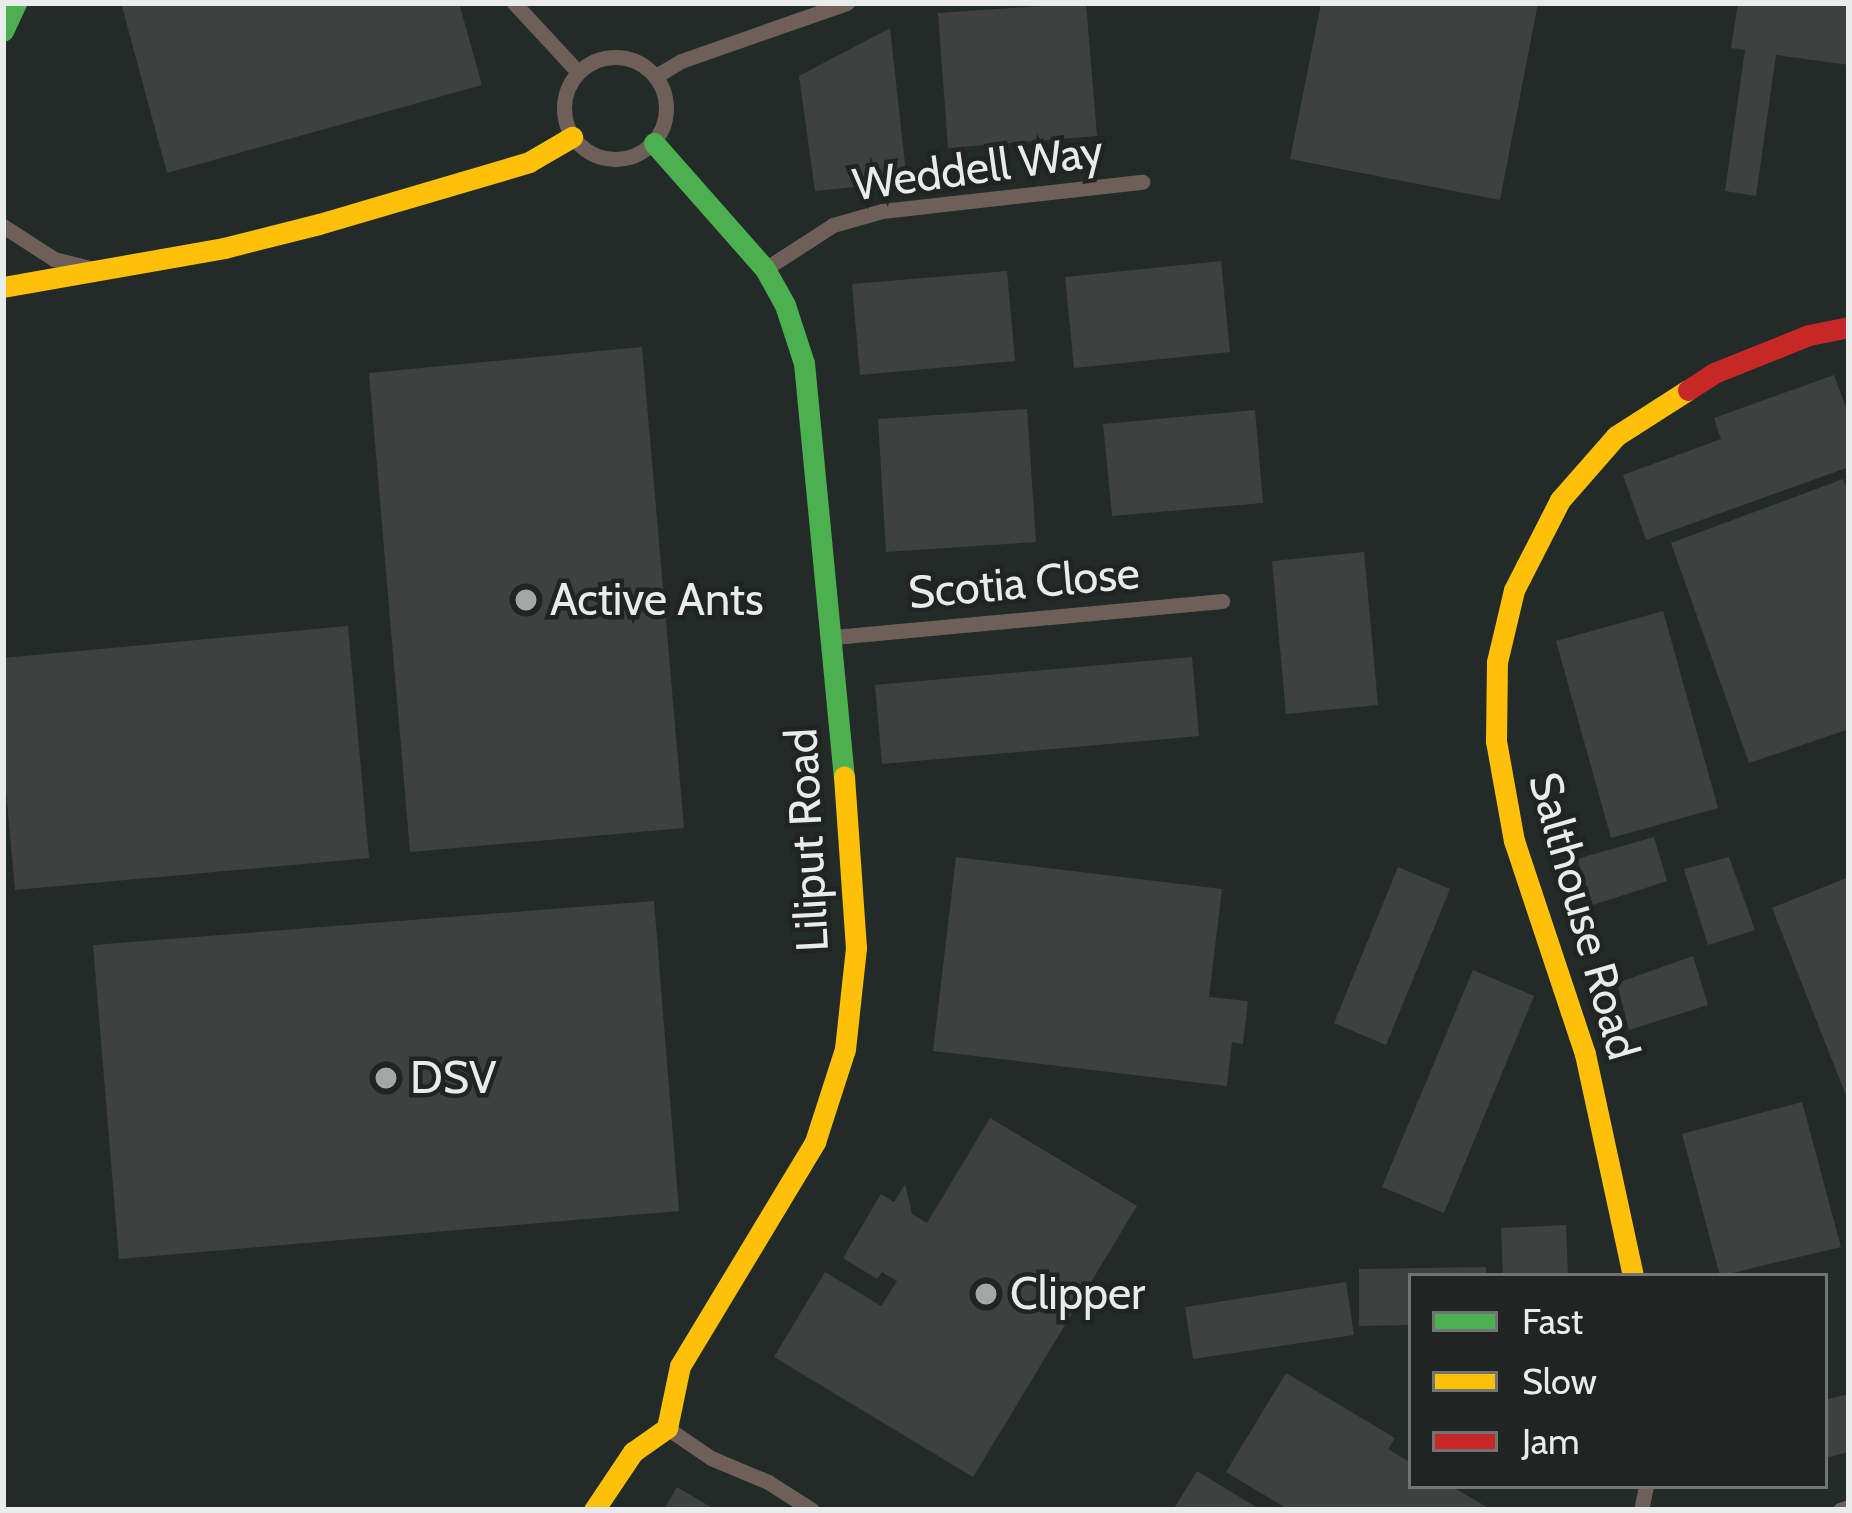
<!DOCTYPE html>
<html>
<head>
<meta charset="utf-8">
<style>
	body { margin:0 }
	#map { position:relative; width:1852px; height:1513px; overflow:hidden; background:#222323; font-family:Cabin,sans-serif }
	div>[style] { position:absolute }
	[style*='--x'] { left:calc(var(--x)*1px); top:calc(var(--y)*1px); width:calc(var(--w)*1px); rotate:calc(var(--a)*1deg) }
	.built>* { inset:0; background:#222b27 }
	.building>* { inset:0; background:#3f4040 }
	.street>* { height:15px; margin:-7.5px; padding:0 7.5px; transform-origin:7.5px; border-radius:7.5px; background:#6f5f59 }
	.street>.ring { margin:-7.5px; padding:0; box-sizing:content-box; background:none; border:15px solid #6f5f59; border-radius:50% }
	.fast>* { height:21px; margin:-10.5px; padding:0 10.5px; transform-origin:10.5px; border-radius:10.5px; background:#4caf50 }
	.slow>* { height:21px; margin:-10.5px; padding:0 10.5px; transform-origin:10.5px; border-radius:10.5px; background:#ffc107 }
	.jam>* { height:21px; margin:-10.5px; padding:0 10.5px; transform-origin:10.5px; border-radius:10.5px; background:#c62828 }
	.dots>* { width:33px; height:33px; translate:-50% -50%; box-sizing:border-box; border:6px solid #212423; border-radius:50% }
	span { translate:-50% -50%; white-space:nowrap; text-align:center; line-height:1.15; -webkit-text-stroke:9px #212423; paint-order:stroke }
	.street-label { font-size:45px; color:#eaeceb }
	.poi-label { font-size:45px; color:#eaeceb }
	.left { translate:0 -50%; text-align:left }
	.frame { position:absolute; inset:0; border:6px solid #eaeceb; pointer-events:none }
	.legend { position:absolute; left:1408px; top:1273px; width:420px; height:216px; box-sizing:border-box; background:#212423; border:3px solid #717473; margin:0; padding:15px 21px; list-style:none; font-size:36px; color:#eaeceb }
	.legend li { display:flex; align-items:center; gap:24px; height:60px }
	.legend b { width:60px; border:3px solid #717473 }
</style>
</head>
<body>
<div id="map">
	<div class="built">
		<i style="clip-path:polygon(evenodd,3px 3px,1849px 3px,1849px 1510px,3px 1510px,3px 3px,1411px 1276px,1825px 1276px,1825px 1486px,1411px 1486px,1411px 1276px)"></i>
	</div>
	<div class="building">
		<i style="clip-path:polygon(121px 3px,459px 3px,482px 85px,167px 173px)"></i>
		<i style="clip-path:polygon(1086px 3px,1097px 136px,948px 148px,938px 13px)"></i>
		<i style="clip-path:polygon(1321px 3px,1538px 3px,1500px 200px,1290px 159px)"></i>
		<i style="clip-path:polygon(1738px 3px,1849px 3px,1849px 65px,1776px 55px,1756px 196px,1725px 191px,1745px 50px,1731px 48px)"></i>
		<i style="clip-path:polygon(890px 28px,907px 182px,815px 191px,799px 76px)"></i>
		<i style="clip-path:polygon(1221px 261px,1230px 352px,1074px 368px,1065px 277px)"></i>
		<i style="clip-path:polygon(1007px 271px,1015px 361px,860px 375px,852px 284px)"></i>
		<i style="clip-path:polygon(642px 347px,684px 828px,410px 852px,369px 373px)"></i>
		<i style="clip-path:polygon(1834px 375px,1849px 416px,1849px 467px,1646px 540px,1623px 475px,1721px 439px,1714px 418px)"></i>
		<i style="clip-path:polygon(1027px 409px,1036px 542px,886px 552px,878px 419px)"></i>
		<i style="clip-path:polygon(1255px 410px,1263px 503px,1112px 516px,1103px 424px)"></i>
		<i style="clip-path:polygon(1843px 479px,1849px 494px,1849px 729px,1749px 763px,1671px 543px)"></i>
		<i style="clip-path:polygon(1364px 552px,1378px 705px,1286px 714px,1272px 561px)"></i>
		<i style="clip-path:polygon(1663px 611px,1718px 808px,1611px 838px,1556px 641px)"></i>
		<i style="clip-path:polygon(348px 626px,369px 858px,15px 890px,3px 757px,3px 658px)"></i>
		<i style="clip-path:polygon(1192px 657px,1199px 736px,882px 764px,875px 685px)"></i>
		<i style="clip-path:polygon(1654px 837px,1667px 881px,1593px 905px,1577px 859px)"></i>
		<i style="clip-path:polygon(956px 857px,1222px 889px,1209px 997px,1248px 1001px,1243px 1044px,1232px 1042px,1227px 1086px,933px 1051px)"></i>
		<i style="clip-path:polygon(1729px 857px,1755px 930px,1708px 945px,1684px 869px)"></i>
		<i style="clip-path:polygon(1398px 867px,1450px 889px,1386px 1045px,1334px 1023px)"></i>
		<i style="clip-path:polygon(1849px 877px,1849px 1103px,1772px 908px)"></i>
		<i style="clip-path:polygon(654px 901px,679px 1211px,119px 1259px,93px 945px)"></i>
		<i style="clip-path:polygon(1693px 956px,1708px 1005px,1629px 1030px,1617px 983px)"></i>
		<i style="clip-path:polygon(1473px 970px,1534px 996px,1444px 1213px,1382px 1187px)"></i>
		<i style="clip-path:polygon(1802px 1102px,1841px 1247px,1720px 1276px,1682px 1134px)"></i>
		<i style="clip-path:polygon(990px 1118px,1137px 1206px,973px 1477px,774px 1357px,825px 1272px,881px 1306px,897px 1281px,882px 1272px,877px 1279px,843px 1258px,881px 1194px,894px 1202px,905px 1184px,912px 1214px,927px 1223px)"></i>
		<i style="clip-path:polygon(1566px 1225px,1568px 1276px,1503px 1276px,1501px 1228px)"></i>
		<i style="clip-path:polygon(1486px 1267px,1486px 1276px,1411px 1276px,1411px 1325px,1359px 1326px,1359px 1269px)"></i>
		<i style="clip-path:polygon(1346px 1282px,1354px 1335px,1193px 1359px,1185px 1307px)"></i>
		<i style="clip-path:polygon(1286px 1373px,1395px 1438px,1388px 1449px,1411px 1463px,1411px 1486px,1451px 1486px,1492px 1510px,1289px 1510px,1226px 1472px)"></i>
		<i style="clip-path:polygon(1849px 1394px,1849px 1452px,1825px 1458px,1825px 1400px)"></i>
		<i style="clip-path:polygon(1197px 1471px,1261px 1510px,1173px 1510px)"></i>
		<i style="clip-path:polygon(677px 1487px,716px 1510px,664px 1510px)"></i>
	</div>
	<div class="street">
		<i style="--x:514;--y:3;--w:94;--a:47.2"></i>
		<i class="ring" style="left:564px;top:57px;width:87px;height:87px"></i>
		<i style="--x:656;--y:76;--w:29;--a:-31"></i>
		<i style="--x:681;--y:61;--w:176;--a:-19.3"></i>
		<i style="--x:3;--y:226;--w:61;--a:32.9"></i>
		<i style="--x:54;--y:259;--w:37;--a:14"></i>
		<i style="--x:765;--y:269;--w:81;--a:-32.9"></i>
		<i style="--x:833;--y:225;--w:51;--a:-15.9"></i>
		<i style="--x:882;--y:211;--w:262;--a:-6.4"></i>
		<i style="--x:834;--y:637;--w:390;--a:-5.3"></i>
		<i style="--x:667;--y:1428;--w:53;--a:34.3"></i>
		<i style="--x:711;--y:1458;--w:62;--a:22.8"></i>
		<i style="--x:768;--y:1482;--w:52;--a:32.5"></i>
		<i style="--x:1641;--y:1510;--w:25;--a:-78"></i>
		<i style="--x:1840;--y:1510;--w:9;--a:-18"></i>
	</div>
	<div class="fast">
		<i style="--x:3;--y:31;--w:31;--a:-65"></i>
		<i style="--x:654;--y:143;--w:168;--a:48.6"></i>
		<i style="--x:765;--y:269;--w:41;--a:60.9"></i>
		<i style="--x:785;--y:305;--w:61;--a:71.9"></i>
		<i style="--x:804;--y:363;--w:415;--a:84.5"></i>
	</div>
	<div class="slow">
		<i style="--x:3;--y:287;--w:224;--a:-10"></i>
		<i style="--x:224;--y:248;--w:98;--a:-14.2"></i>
		<i style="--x:319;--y:224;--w:219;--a:-16.4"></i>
		<i style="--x:529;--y:162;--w:50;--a:-30.2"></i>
		<i style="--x:1633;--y:1276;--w:227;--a:-102.2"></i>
		<i style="--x:1585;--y:1054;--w:225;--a:-108.4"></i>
		<i style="--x:1514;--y:841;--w:102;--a:-100.2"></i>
		<i style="--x:1496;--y:741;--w:79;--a:-89.3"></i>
		<i style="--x:1497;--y:662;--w:74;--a:-76.7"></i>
		<i style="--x:1514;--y:590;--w:101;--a:-62.9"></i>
		<i style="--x:1560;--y:500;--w:85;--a:-48.8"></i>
		<i style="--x:1616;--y:436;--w:85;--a:-32.6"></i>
		<i style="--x:594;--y:1510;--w:70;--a:-56.1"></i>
		<i style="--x:633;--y:1452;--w:42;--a:-35.2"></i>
		<i style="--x:667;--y:1428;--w:63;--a:-78.2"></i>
		<i style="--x:680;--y:1366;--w:262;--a:-58.9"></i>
		<i style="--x:815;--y:1142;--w:98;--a:-72.1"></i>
		<i style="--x:845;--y:1049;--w:102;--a:-83.8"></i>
		<i style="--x:856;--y:948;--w:172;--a:-94"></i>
	</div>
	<div class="jam">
		<i style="--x:1688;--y:390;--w:31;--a:-33"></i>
		<i style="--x:1714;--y:373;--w:102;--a:-21.8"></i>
		<i style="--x:1809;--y:335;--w:41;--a:-11.3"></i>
	</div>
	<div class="dots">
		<i style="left:526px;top:600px;background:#a4a6a5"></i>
		<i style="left:386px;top:1078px;background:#a4a6a5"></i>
		<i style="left:986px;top:1294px;background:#a4a6a5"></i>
	</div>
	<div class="street-label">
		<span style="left:978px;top:168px;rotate:-8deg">Weddell Way</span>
		<span style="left:1024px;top:583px;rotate:-5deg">Scotia Close</span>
		<span style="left:807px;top:840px;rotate:-93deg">Liliput Road</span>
		<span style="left:1584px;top:916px;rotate:74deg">Salthouse Road</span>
	</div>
	<div class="poi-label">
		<span class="left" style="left:550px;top:600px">Active Ants</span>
		<span class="left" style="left:410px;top:1078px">DSV</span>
		<span class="left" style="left:1010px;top:1294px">Clipper</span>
	</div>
	<div class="frame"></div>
	<ul class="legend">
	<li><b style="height:15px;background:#4caf50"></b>Fast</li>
	<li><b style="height:15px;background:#ffc107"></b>Slow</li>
	<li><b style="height:15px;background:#c62828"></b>Jam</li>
	</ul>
</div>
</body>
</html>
